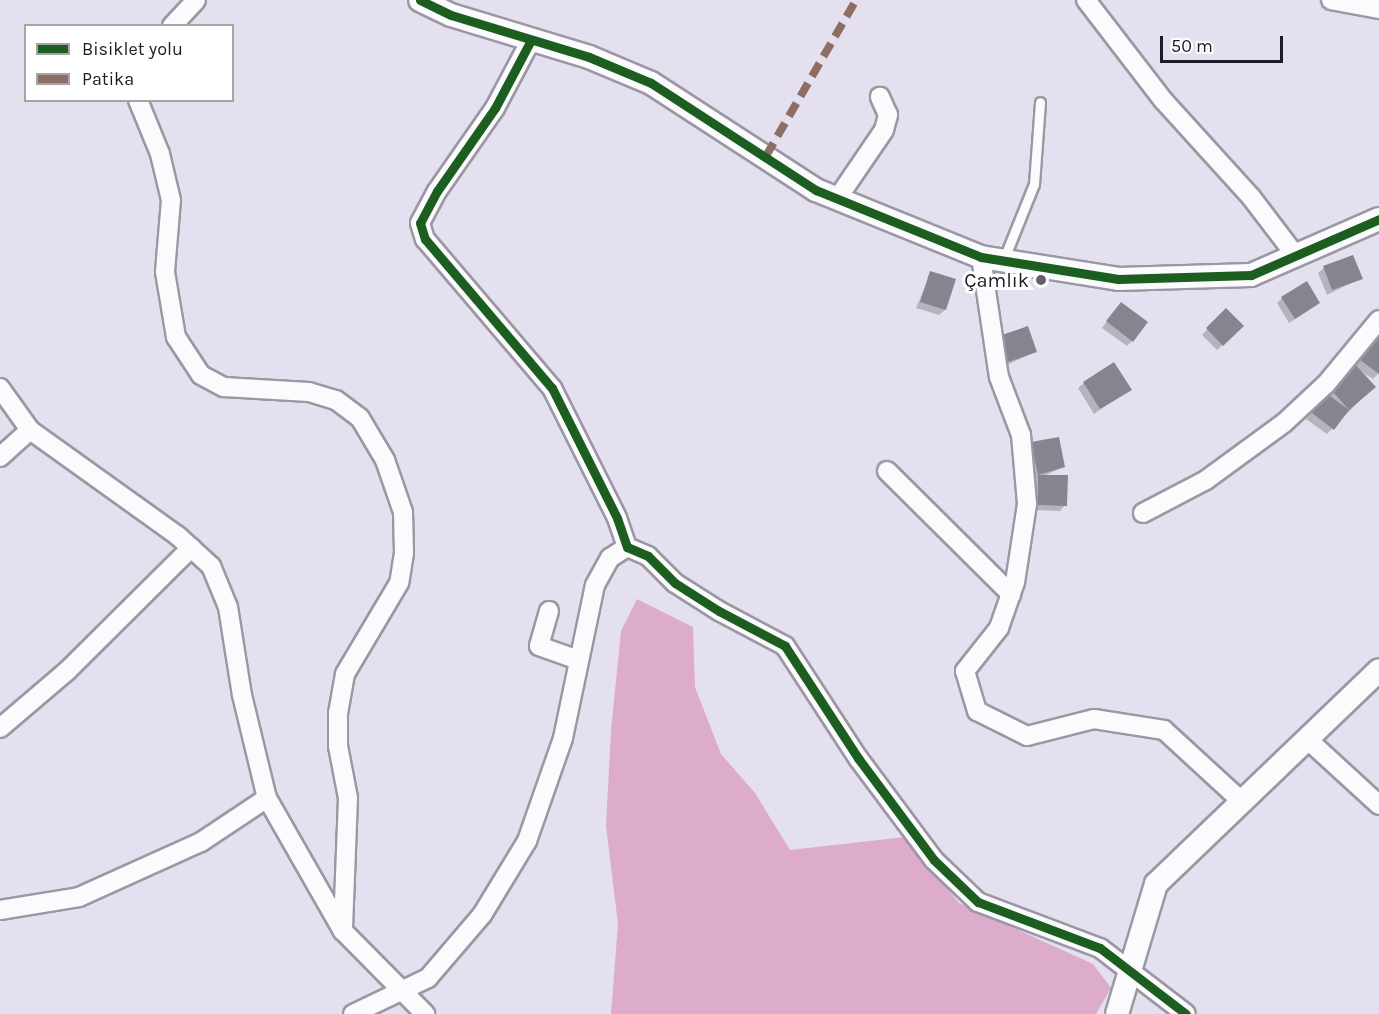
<!DOCTYPE html>
<html>
<head>
<meta charset="utf-8">
<style>
	body { margin:0 }
	#map { position:relative; width:1379px; height:1014px; overflow:hidden; background:#e4e0ef; font-family:Karla,sans-serif }
	div>[style] { position:absolute }
	[style*='--x'] { left:calc(var(--x)*1px); top:calc(var(--y)*1px); width:calc(var(--w)*1px); rotate:calc(var(--a)*1deg) }
	.forest>* { inset:0; background:#ddaccd }
	.shadow>* { inset:0; background:#0003 }
	.building>* { inset:0; background:#85858f }
	.roads { filter:drop-shadow(2px 0 #9b97a3) drop-shadow(-2px 0 #9b97a3) drop-shadow(0 2px #9b97a3) drop-shadow(0 -2px #9b97a3) }
	.service>* { height:9px; margin:-4.5px; padding:0 4.5px; transform-origin:4.5px; border-radius:4.5px; background:#fbfafd }
	.minor>* { height:18px; margin:-9px; padding:0 9px; transform-origin:9px; border-radius:9px; background:#fbfafd }
	.tertiary>* { height:22px; margin:-11px; padding:0 11px; transform-origin:11px; border-radius:11px; background:#fbfafd }
	.quiet>* { height:8px; margin-top:-4px; transform-origin:0; background:repeating-linear-gradient(90deg,#8d6e63 0 15px,transparent 0 23px) }
	.cycleway>* { height:9px; margin:-4.5px; padding:0 4.5px; transform-origin:4.5px; border-radius:4.5px; background:#1b5e20 }
	.dots>* { width:16px; height:16px; translate:-50% -50%; box-sizing:border-box; border:3px solid #fff; border-radius:50% }
	span { translate:-50% -50%; white-space:nowrap; text-align:center; line-height:1.15; -webkit-text-stroke:6px #fff; paint-order:stroke }
	.poi-label { font-size:20px; color:#1e1b25 }
	.right { translate:-100% -50%; text-align:right }
	.legend { position:absolute; left:24px; top:24px; width:210px; height:78px; box-sizing:border-box; background:#fff; border:2px solid #a5a4a8; margin:0; padding:8px 10px; list-style:none; font-size:18px; color:#1e1b25 }
	.legend li { display:flex; align-items:center; gap:12px; height:30px }
	.legend b { width:30px; border:2px solid #a5a4a8 }
	.scale { position:absolute; left:1160px; top:36px; width:123px; height:27px; box-sizing:border-box; border:3px solid #1e1b25; border-top:0; padding-left:8px; font-size:18px; line-height:21px; white-space:nowrap; color:#1e1b25; -webkit-text-stroke:4px #fff; paint-order:stroke }
</style>
</head>
<body>
<div id="map">
	<div class="forest">
		<i style="clip-path:polygon(637px 599px,693px 627px,695px 687px,721px 754px,755px 793px,790px 850px,905px 837px,959px 903px,1093px 964px,1111px 988px,1096px 1014px,611px 1014px,618px 924px,606px 826px,611px 730px,621px 631px)"></i>
	</div>
	<div class="shadow">
		<i style="clip-path:polygon(1324px 268px,1361px 278px,1327px 295px,1318px 273px)"></i>
		<i style="clip-path:polygon(931px 273px,945px 310px,939px 315px,916px 308px)"></i>
		<i style="clip-path:polygon(1282px 298px,1319px 303px,1289px 323px,1277px 303px)"></i>
		<i style="clip-path:polygon(1116px 309px,1132px 341px,1127px 346px,1102px 328px)"></i>
		<i style="clip-path:polygon(1226px 310px,1242px 326px,1217px 350px,1202px 335px)"></i>
		<i style="clip-path:polygon(1379px 336px,1379px 373px,1373px 379px,1360px 371px,1368px 392px,1327px 434px,1306px 419px)"></i>
		<i style="clip-path:polygon(991px 344px,1035px 352px,1000px 368px)"></i>
		<i style="clip-path:polygon(1084px 383px,1130px 389px,1094px 414px,1078px 388px)"></i>
		<i style="clip-path:polygon(1032px 444px,1063px 467px,1046px 475px,1065px 505px,1060px 511px,1033px 510px,1026px 449px)"></i>
	</div>
	<div class="building">
		<i style="clip-path:polygon(1353px 255px,1363px 279px,1332px 290px,1323px 266px)"></i>
		<i style="clip-path:polygon(930px 271px,956px 279px,946px 310px,920px 302px)"></i>
		<i style="clip-path:polygon(1307px 281px,1320px 303px,1295px 319px,1281px 297px)"></i>
		<i style="clip-path:polygon(1121px 302px,1148px 322px,1133px 342px,1106px 321px)"></i>
		<i style="clip-path:polygon(1226px 308px,1244px 326px,1223px 346px,1206px 328px)"></i>
		<i style="clip-path:polygon(1028px 326px,1037px 352px,1005px 363px,996px 337px)"></i>
		<i style="clip-path:polygon(1379px 334px,1379px 374px,1359px 359px)"></i>
		<i style="clip-path:polygon(1114px 362px,1132px 390px,1100px 409px,1083px 382px)"></i>
		<i style="clip-path:polygon(1353px 362px,1376px 387px,1349px 410px,1326px 384px)"></i>
		<i style="clip-path:polygon(1326px 393px,1349px 410px,1334px 430px,1311px 412px)"></i>
		<i style="clip-path:polygon(1059px 437px,1065px 467px,1038px 475px,1068px 475px,1067px 506px,1038px 505px,1038px 475px,1031px 442px)"></i>
	</div>
	<div class="roads">
		<div class="service">
			<i style="--x:1003;--y:261;--w:83;--a:-68.1"></i>
			<i style="--x:1034;--y:184;--w:82;--a:-85.8"></i>
		</div>
		<div class="minor">
			<i style="--x:1086;--y:0;--w:126;--a:52.4"></i>
			<i style="--x:1163;--y:100;--w:131;--a:47.8"></i>
			<i style="--x:1251;--y:197;--w:74;--a:52.7"></i>
			<i style="--x:1331;--y:0;--w:49;--a:10.6"></i>
			<i style="--x:172;--y:26;--w:35;--a:-47"></i>
			<i style="--x:531;--y:40;--w:77;--a:117.9"></i>
			<i style="--x:495;--y:108;--w:101;--a:124.9"></i>
			<i style="--x:437;--y:191;--w:36;--a:118"></i>
			<i style="--x:420;--y:223;--w:17;--a:73"></i>
			<i style="--x:425;--y:239;--w:196;--a:49.6"></i>
			<i style="--x:552;--y:388;--w:145;--a:63.4"></i>
			<i style="--x:617;--y:518;--w:31;--a:71"></i>
			<i style="--x:627;--y:547;--w:23;--a:23"></i>
			<i style="--x:648;--y:556;--w:38;--a:45"></i>
			<i style="--x:675;--y:583;--w:52;--a:32.5"></i>
			<i style="--x:719;--y:611;--w:75;--a:27.9"></i>
			<i style="--x:785;--y:646;--w:134;--a:56.9"></i>
			<i style="--x:858;--y:758;--w:127;--a:53.3"></i>
			<i style="--x:934;--y:860;--w:61;--a:43.7"></i>
			<i style="--x:978;--y:902;--w:130;--a:20.7"></i>
			<i style="--x:1100;--y:948;--w:108;--a:37.5"></i>
			<i style="--x:138;--y:100;--w:58;--a:67.8"></i>
			<i style="--x:160;--y:154;--w:47;--a:76.6"></i>
			<i style="--x:171;--y:200;--w:72;--a:94.8"></i>
			<i style="--x:165;--y:272;--w:66;--a:80.4"></i>
			<i style="--x:176;--y:337;--w:45;--a:56.7"></i>
			<i style="--x:201;--y:375;--w:26;--a:28"></i>
			<i style="--x:224;--y:387;--w:85;--a:3.4"></i>
			<i style="--x:309;--y:392;--w:28;--a:17"></i>
			<i style="--x:336;--y:400;--w:30;--a:37"></i>
			<i style="--x:360;--y:418;--w:49;--a:59.2"></i>
			<i style="--x:385;--y:460;--w:55;--a:70.9"></i>
			<i style="--x:403;--y:512;--w:41;--a:88.6"></i>
			<i style="--x:404;--y:553;--w:30;--a:99"></i>
			<i style="--x:399;--y:583;--w:106;--a:120.7"></i>
			<i style="--x:345;--y:674;--w:40;--a:100"></i>
			<i style="--x:338;--y:713;--w:33;--a:90"></i>
			<i style="--x:338;--y:746;--w:53;--a:79.1"></i>
			<i style="--x:348;--y:798;--w:133;--a:92.2"></i>
			<i style="--x:837;--y:199;--w:83;--a:-55.7"></i>
			<i style="--x:884;--y:130;--w:16;--a:-75"></i>
			<i style="--x:888;--y:115;--w:20;--a:-114"></i>
			<i style="--x:981;--y:257;--w:121;--a:81.5"></i>
			<i style="--x:999;--y:377;--w:62;--a:69.2"></i>
			<i style="--x:1021;--y:435;--w:69;--a:85"></i>
			<i style="--x:1027;--y:504;--w:79;--a:98.7"></i>
			<i style="--x:1015;--y:582;--w:49;--a:109.2"></i>
			<i style="--x:999;--y:628;--w:55;--a:128.3"></i>
			<i style="--x:965;--y:671;--w:42;--a:73.3"></i>
			<i style="--x:977;--y:711;--w:56;--a:26.6"></i>
			<i style="--x:1027;--y:736;--w:69;--a:-14.2"></i>
			<i style="--x:1094;--y:719;--w:71;--a:8.9"></i>
			<i style="--x:1164;--y:730;--w:103;--a:42.6"></i>
			<i style="--x:0;--y:388;--w:52;--a:54.5"></i>
			<i style="--x:30;--y:430;--w:182;--a:35.6"></i>
			<i style="--x:178;--y:536;--w:45;--a:42.3"></i>
			<i style="--x:211;--y:566;--w:44;--a:67.5"></i>
			<i style="--x:228;--y:607;--w:89;--a:81"></i>
			<i style="--x:242;--y:695;--w:106;--a:76.4"></i>
			<i style="--x:267;--y:798;--w:153;--a:60.3"></i>
			<i style="--x:343;--y:931;--w:117;--a:45.3"></i>
			<i style="--x:0;--y:457;--w:40;--a:-42"></i>
			<i style="--x:887;--y:471;--w:175;--a:44.8"></i>
			<i style="--x:1143;--y:513;--w:71;--a:-27.6"></i>
			<i style="--x:1206;--y:480;--w:97;--a:-36.2"></i>
			<i style="--x:1284;--y:423;--w:57;--a:-42.9"></i>
			<i style="--x:1326;--y:384;--w:83;--a:-50.4"></i>
			<i style="--x:549;--y:611;--w:36;--a:106"></i>
			<i style="--x:539;--y:646;--w:41;--a:19.7"></i>
			<i style="--x:0;--y:728;--w:88;--a:-40.4"></i>
			<i style="--x:67;--y:671;--w:175;--a:-44.8"></i>
			<i style="--x:1306;--y:738;--w:99;--a:42.5"></i>
			<i style="--x:0;--y:910;--w:80;--a:-9.3"></i>
			<i style="--x:79;--y:897;--w:134;--a:-24.3"></i>
			<i style="--x:201;--y:842;--w:79;--a:-33.7"></i>
			<i style="--x:353;--y:1014;--w:83;--a:-25.6"></i>
			<i style="--x:428;--y:978;--w:83;--a:-49.4"></i>
			<i style="--x:482;--y:915;--w:87;--a:-58.7"></i>
			<i style="--x:527;--y:841;--w:109;--a:-70.7"></i>
			<i style="--x:563;--y:738;--w:156;--a:-78.2"></i>
			<i style="--x:595;--y:585;--w:31;--a:-61"></i>
			<i style="--x:610;--y:558;--w:20;--a:-33"></i>
		</div>
		<div class="tertiary">
			<i style="--x:420;--y:0;--w:34;--a:26"></i>
			<i style="--x:451;--y:15;--w:144;--a:16.9"></i>
			<i style="--x:589;--y:57;--w:67;--a:22.8"></i>
			<i style="--x:651;--y:83;--w:197;--a:33"></i>
			<i style="--x:816;--y:190;--w:178;--a:22.1"></i>
			<i style="--x:981;--y:257;--w:139;--a:9.1"></i>
			<i style="--x:1118;--y:279;--w:133;--a:-1.7"></i>
			<i style="--x:1251;--y:275;--w:140;--a:-23.6"></i>
			<i style="--x:1117;--y:1014;--w:136;--a:-73.3"></i>
			<i style="--x:1156;--y:884;--w:309;--a:-43.8"></i>
		</div>
	</div>
	<div class="quiet">
		<i style="--x:766;--y:156;--w:180;--a:-60"></i>
	</div>
	<div class="cycleway">
		<i style="--x:420;--y:0;--w:34;--a:26"></i>
		<i style="--x:451;--y:15;--w:144;--a:16.9"></i>
		<i style="--x:589;--y:57;--w:67;--a:22.8"></i>
		<i style="--x:651;--y:83;--w:197;--a:33"></i>
		<i style="--x:816;--y:190;--w:178;--a:22.1"></i>
		<i style="--x:981;--y:257;--w:139;--a:9.1"></i>
		<i style="--x:1118;--y:279;--w:133;--a:-1.7"></i>
		<i style="--x:1251;--y:275;--w:140;--a:-23.6"></i>
		<i style="--x:531;--y:40;--w:77;--a:117.9"></i>
		<i style="--x:495;--y:108;--w:101;--a:124.9"></i>
		<i style="--x:437;--y:191;--w:36;--a:118"></i>
		<i style="--x:420;--y:223;--w:17;--a:73"></i>
		<i style="--x:425;--y:239;--w:196;--a:49.6"></i>
		<i style="--x:552;--y:388;--w:145;--a:63.4"></i>
		<i style="--x:617;--y:518;--w:31;--a:71"></i>
		<i style="--x:627;--y:547;--w:23;--a:23"></i>
		<i style="--x:648;--y:556;--w:38;--a:45"></i>
		<i style="--x:675;--y:583;--w:52;--a:32.5"></i>
		<i style="--x:719;--y:611;--w:75;--a:27.9"></i>
		<i style="--x:785;--y:646;--w:134;--a:56.9"></i>
		<i style="--x:858;--y:758;--w:127;--a:53.3"></i>
		<i style="--x:934;--y:860;--w:61;--a:43.7"></i>
		<i style="--x:978;--y:902;--w:130;--a:20.7"></i>
		<i style="--x:1100;--y:948;--w:108;--a:37.5"></i>
	</div>
	<div class="dots">
		<i style="left:1041px;top:280px;background:#63606c"></i>
	</div>
	<div class="poi-label">
		<span class="right" style="left:1029px;top:280px">Çamlık</span>
	</div>
	<ul class="legend">
	<li><b style="height:8px;background:#1b5e20"></b>Bisiklet yolu</li>
	<li><b style="height:8px;background:#8d6e63"></b>Patika</li>
	</ul>
	<div class="scale">50 m</div>
</div>
</body>
</html>
